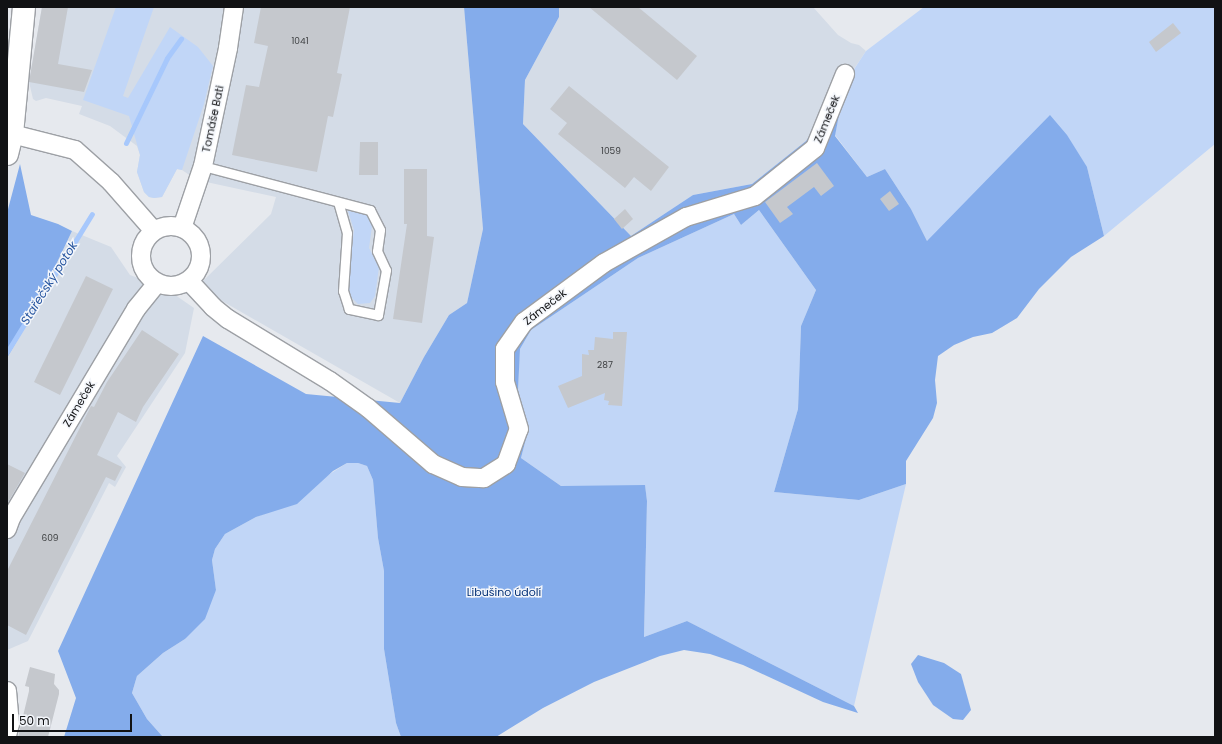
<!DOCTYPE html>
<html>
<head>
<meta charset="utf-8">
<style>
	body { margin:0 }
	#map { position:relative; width:1222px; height:744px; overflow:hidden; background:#e6e9ee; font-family:Poppins,sans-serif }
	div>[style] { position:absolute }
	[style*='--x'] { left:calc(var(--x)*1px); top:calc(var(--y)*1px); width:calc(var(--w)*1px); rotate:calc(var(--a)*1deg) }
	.built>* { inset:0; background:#d4dce7 }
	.green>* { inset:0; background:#c1d6f7 }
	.forest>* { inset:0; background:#84aceb }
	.stream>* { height:5px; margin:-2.5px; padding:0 2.5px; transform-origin:2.5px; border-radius:2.5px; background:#a7c8fc }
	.building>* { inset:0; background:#c5c8cd }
	.roads { filter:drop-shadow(1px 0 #9da0a5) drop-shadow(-1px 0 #9da0a5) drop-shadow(0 1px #9da0a5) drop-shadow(0 -1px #9da0a5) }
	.service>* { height:9px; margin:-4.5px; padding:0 4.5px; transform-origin:4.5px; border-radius:4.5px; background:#fff }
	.minor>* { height:18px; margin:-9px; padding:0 9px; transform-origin:9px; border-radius:9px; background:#fff }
	.minor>.ring { margin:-9px; padding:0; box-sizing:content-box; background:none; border:18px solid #fff; border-radius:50% }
	.secondary>* { height:22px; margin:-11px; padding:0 11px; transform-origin:11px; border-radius:11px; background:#fff }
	span { translate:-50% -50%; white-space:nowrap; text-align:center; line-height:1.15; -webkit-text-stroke:3px #f3f6fb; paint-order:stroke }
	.number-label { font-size:9px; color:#3e4042 }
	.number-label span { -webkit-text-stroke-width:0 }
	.street-label { font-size:11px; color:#111214 }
	.park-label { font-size:11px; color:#002f76 }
	.water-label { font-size:12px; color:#25549f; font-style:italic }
	.frame { position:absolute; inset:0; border:8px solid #111214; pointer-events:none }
	.scale { position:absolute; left:12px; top:714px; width:120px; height:18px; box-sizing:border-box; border:2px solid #111214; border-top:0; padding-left:5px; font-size:12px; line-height:14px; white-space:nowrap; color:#111214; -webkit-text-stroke:3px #f3f6fb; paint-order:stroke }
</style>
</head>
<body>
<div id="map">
	<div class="built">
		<i style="clip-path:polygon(42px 7px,464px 7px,483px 229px,467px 303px,449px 315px,424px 357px,400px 403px,203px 290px,203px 281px,271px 214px,276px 197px,197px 180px,182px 170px,177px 169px,162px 197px,154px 198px,149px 197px,144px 192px,137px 172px,140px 155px,137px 146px,110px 126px,79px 114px,82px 106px,46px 98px,36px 101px,33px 99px,29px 82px)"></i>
		<i style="clip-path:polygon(559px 7px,813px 7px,838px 35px,851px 43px,859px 45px,866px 51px,806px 141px,752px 184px,693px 195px,631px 236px,523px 124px,525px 80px,559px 17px)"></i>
		<i style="clip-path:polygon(72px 231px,111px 247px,130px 275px,165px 288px,194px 308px,185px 353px,117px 456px,126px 467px,115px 487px,109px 483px,28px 641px,7px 650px,7px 358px,33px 313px)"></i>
	</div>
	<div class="green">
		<i style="clip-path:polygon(116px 7px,154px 7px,123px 96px,128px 98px,170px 27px,198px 47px,213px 66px,204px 104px,182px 170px,177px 169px,162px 197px,154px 198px,149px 197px,144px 192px,137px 172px,140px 155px,129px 116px,83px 100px)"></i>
		<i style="clip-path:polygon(924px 7px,1215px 7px,1215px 144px,1104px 236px,1087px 167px,927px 241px,911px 209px,885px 169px,867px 177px,835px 135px,845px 83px,866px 51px)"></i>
		<i style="clip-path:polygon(759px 210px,816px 290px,801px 326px,798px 409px,774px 492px,859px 500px,906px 484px,854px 706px,687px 621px,644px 637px,647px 501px,645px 486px,561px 486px,521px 458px,528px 431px,518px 390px,519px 361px,520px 349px,531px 330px,638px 258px,734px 214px,741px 225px)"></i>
		<i style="clip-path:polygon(348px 211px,367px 214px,372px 226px,369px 248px,379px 267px,375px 296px,370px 303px,358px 304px,350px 296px,348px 281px,354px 230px)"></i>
		<i style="clip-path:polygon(347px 463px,358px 463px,367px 466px,373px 480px,378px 538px,384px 571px,384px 649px,396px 723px,401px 737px,163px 737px,147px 719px,132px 693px,137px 676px,163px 653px,185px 639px,216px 590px,212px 560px,215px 549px,225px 534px,256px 517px,272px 511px)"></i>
	</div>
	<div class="forest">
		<i style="clip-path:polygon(464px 7px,559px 7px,559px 17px,525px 80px,523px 124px,631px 236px,693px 195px,752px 184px,806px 141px,845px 83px,835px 136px,867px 177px,885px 169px,911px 209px,927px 241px,1050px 115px,1067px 135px,1087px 167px,1104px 236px,1071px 257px,1039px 289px,1017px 318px,992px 333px,973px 337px,954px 345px,938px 356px,935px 380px,937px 403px,933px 418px,906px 461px,906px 484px,859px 500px,774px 492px,798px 409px,801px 326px,816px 290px,759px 210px,741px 225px,734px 214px,638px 258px,531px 330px,520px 349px,518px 390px,528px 431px,521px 458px,561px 486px,645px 485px,647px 501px,644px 637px,687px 621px,854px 706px,858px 713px,823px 702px,743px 665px,710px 654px,684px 650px,660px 656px,594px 682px,543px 708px,496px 737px,401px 737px,396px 723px,384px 649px,384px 571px,378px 538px,373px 480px,367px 466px,358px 463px,347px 463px,333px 471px,297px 504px,256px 517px,225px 534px,215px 549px,212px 560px,216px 590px,205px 619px,185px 639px,163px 653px,137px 676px,132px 693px,147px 719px,163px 737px,64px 737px,76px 698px,58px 651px,203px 336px,306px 394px,400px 403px,424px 357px,449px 315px,467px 303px,483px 229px)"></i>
		<i style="clip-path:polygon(20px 164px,31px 215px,58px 224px,72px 231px,33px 313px,7px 358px,7px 213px)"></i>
		<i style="clip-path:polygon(918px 655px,944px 663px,961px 674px,971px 710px,963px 720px,953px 719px,933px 705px,918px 682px,911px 664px)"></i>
	</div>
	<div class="stream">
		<i style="--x:126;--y:143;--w:94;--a:-64.2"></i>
		<i style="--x:167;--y:58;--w:24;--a:-54"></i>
		<i style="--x:7;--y:352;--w:162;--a:-58.4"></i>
	</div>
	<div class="building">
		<i style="clip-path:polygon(42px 7px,68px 7px,58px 64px,92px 70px,84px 92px,29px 82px)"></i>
		<i style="clip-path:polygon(261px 7px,350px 7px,337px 73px,342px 74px,333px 117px,328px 116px,317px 172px,232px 155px,246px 85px,259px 87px,268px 46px,254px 43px)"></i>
		<i style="clip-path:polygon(589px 7px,638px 7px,697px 56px,677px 80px)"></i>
		<i style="clip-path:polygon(1173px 23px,1181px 33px,1156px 52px,1149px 42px)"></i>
		<i style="clip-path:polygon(569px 86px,669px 167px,651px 191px,634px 177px,625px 188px,558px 134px,567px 123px,550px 109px)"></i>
		<i style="clip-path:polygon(360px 142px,378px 142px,378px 175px,359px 175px)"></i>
		<i style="clip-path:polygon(817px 163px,834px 186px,821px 196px,814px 187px,787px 207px,793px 214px,780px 223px,765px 202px)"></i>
		<i style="clip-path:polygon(404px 169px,427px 169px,427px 236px,434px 237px,422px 323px,393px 319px,407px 224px,404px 224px)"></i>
		<i style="clip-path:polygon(890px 191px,899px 204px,889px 211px,880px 199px)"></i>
		<i style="clip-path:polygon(625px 209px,633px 219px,622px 229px,614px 219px)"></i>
		<i style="clip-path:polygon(86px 276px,113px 289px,60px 395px,34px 382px)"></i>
		<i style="clip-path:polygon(142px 330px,179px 354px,143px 407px,136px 422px,118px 412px,97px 455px,122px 467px,115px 481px,106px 477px,26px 635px,7px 625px,7px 571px,91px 406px,94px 407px,107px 382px)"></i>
		<i style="clip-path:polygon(613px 332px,627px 332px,622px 406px,608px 405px,609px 401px,604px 400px,605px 393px,568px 408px,558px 386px,582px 376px,582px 354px,589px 355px,588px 350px,594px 350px,595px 337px,613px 339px)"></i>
		<i style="clip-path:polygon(7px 464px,25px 473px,7px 504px)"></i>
		<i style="clip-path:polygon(30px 667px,55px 674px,54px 684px,59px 690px,59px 694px,48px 737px,18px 737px,29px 691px,29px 687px,25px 686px)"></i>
	</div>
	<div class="roads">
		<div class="service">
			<i style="--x:203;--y:166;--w:173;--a:14.8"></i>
			<i style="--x:370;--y:210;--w:22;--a:63"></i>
			<i style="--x:380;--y:230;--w:21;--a:98"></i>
			<i style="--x:377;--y:251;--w:21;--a:65"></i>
			<i style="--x:386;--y:270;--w:46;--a:100.1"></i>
			<i style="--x:378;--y:315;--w:30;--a:-168"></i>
			<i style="--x:349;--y:309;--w:19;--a:-108"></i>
			<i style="--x:343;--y:291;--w:58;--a:-86.1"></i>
			<i style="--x:347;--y:233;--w:32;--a:-106"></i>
		</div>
		<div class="minor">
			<i style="--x:12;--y:134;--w:65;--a:14.3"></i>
			<i style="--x:75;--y:150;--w:48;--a:41.6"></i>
			<i style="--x:111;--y:182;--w:65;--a:48.7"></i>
			<i class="ring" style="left:141px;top:226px;width:42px;height:42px"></i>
			<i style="--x:182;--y:228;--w:65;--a:-71.3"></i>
			<i style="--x:203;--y:166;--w:121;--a:-78"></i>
			<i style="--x:228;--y:48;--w:41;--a:-81.7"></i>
			<i style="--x:189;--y:281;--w:35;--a:47"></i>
			<i style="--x:213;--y:307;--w:19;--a:39"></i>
			<i style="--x:228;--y:319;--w:119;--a:31.3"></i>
			<i style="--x:330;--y:381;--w:47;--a:35.4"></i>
			<i style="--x:368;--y:408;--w:86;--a:40.7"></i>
			<i style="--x:433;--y:464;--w:32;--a:24"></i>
			<i style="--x:462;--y:477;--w:22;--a:3"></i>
			<i style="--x:484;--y:478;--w:26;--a:-32"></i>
			<i style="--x:506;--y:464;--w:37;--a:-70"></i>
			<i style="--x:519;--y:429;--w:49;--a:-106.6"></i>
			<i style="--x:505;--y:382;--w:33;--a:-90"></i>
			<i style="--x:505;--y:349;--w:33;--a:-55"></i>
			<i style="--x:524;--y:322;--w:99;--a:-36.4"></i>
			<i style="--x:604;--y:263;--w:94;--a:-29.3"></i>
			<i style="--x:686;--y:217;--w:72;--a:-16.9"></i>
			<i style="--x:755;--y:196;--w:77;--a:-38.7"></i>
			<i style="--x:815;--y:148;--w:80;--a:-67.9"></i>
			<i style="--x:7;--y:529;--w:12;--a:-70"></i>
			<i style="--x:11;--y:518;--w:244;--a:-59.1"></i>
			<i style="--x:136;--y:309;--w:33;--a:-51"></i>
			<i style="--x:7;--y:691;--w:33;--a:85"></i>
			<i style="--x:10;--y:724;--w:11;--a:105"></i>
		</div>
		<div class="secondary">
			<i style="--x:7;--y:154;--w:21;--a:-76"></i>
			<i style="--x:12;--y:134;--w:128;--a:-84.6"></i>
		</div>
	</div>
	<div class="number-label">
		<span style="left:300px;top:41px">1041</span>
		<span style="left:611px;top:151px">1059</span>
		<span style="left:605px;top:365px">287</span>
		<span style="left:50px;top:538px">609</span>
	</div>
	<div class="street-label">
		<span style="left:213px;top:119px;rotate:-78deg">Tomáše Bati</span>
		<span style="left:827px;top:119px;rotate:-68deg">Zámeček</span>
		<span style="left:545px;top:307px;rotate:-38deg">Zámeček</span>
		<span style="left:79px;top:404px;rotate:-59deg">Zámeček</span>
	</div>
	<div class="park-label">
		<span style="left:504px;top:592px">Libušino údolí</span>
	</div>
	<div class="water-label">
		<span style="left:49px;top:283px;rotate:-58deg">Stařečský potok</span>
	</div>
	<div class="frame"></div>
	<div class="scale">50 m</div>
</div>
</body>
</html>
